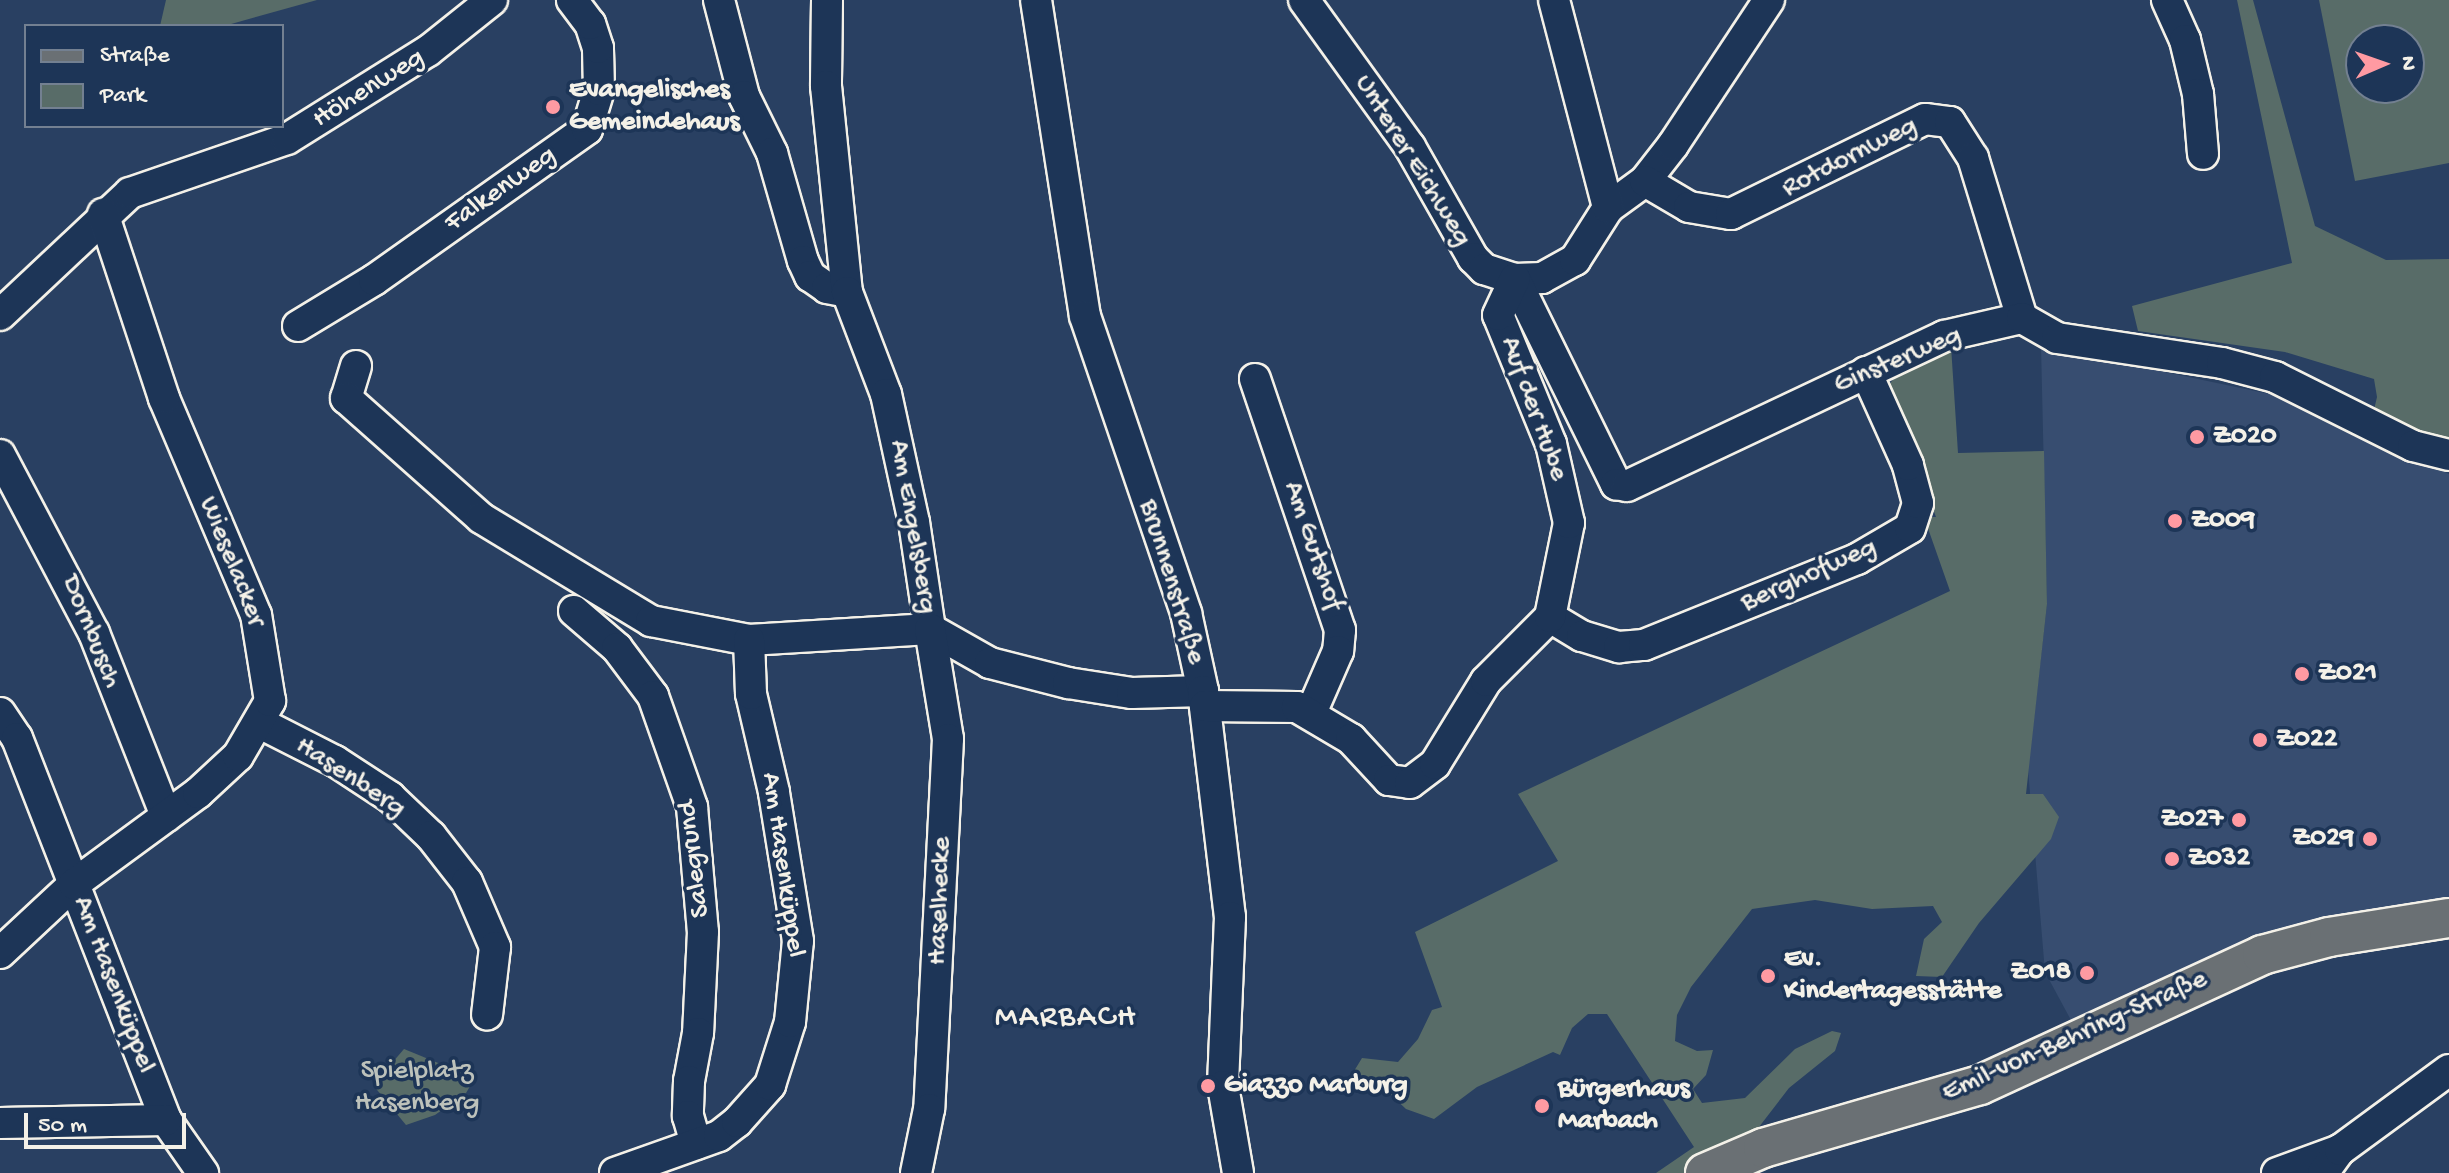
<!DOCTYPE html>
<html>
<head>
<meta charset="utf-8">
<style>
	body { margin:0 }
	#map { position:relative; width:2449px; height:1173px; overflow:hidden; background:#294062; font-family:"Gochi Hand",sans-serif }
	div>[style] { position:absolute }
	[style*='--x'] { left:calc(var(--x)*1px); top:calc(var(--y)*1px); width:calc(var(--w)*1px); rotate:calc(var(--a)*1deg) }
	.built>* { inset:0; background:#374d70 }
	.green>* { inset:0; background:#586c68 }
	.roads { filter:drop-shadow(2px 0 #f4f1e8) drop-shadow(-2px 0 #f4f1e8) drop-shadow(0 2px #f4f1e8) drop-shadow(0 -2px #f4f1e8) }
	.minor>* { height:30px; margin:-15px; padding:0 15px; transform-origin:15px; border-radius:15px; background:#1d3557 }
	.major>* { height:38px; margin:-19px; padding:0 19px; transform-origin:19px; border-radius:19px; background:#6a7074 }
	.dots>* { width:22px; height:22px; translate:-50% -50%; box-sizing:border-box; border:4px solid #1d3557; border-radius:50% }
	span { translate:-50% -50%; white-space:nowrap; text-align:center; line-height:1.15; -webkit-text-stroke:7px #1d3557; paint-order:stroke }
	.street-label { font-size:28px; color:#f4f1e8 }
	.poi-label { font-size:28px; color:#f4f1e8; font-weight:700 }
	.left { translate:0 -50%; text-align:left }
	.right { translate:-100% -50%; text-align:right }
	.park-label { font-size:28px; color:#bdc2bb }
	.quarter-label { font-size:32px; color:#f4f1e8; letter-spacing:2px }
	.legend { position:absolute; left:24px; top:24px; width:260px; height:104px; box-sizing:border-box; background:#1d3557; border:2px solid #738091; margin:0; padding:10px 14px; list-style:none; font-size:24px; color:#f4f1e8 }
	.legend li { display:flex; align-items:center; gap:16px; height:40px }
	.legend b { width:40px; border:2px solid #738091 }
	.north { position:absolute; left:2345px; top:24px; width:80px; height:80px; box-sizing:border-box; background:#1d3557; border:2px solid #738091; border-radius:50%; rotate:88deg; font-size:22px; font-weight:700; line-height:32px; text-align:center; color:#f4f1e8 }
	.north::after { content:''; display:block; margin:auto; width:28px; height:36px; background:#ff9aa2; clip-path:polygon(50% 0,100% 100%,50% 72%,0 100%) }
	.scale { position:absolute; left:24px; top:1113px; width:162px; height:36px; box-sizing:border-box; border:4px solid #f4f1e8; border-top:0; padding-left:10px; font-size:24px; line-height:28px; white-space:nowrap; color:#f4f1e8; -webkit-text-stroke:6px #1d3557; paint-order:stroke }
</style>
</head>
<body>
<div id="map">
	<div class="built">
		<i style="clip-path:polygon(2041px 346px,2274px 395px,2449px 474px,2449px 903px,2265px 935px,2072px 1022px,2045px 972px,2028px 769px,2047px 604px)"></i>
	</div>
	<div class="green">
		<i style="clip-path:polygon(166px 0,317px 0,224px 26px,160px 26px)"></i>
		<i style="clip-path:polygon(2237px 0,2253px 0,2315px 226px,2386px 260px,2449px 259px,2449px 440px,2373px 414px,2377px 397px,2374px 379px,2285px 352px,2138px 331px,2132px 306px,2292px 263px)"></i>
		<i style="clip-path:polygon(evenodd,2319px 0,2449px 0,2449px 163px,2355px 181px,2319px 0,2361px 40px,2409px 40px,2409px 88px,2361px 88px,2361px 40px)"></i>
		<i style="clip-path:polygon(1951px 346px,1958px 453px,2044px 451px,2047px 604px,2026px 794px,2043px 794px,2059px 817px,2051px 839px,1979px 923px,1942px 977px,1916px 976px,1924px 939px,1942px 922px,1933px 906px,1872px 909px,1815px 900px,1752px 909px,1691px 987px,1677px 1015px,1675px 1041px,1697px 1051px,1713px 1050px,1706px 1075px,1693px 1089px,1702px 1103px,1745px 1098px,1795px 1049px,1832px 1031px,1841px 1033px,1835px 1051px,1789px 1088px,1759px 1127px,1686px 1173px,1656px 1173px,1694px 1147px,1607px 1014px,1588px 1014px,1572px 1028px,1560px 1055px,1553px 1052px,1477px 1087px,1434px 1119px,1406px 1109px,1390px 1094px,1348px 1081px,1362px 1058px,1398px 1062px,1418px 1039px,1432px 1010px,1442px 1007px,1415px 932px,1558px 861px,1518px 794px,1950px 591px,1924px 517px,1936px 517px,1888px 386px,1899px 372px)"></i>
		<i style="clip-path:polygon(404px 1049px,475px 1078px,466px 1093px,435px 1115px,406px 1125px,373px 1085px)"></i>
	</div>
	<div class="roads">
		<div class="minor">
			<i style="--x:719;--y:0;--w:99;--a:75.4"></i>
			<i style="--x:744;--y:96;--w:64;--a:63.8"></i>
			<i style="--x:772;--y:153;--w:112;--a:74"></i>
			<i style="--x:803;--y:261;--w:17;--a:65"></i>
			<i style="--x:810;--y:276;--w:21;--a:35"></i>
			<i style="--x:827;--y:288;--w:20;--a:11"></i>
			<i style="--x:827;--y:0;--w:86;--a:90.7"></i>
			<i style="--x:826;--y:86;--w:207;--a:84.2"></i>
			<i style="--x:847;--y:292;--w:109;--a:69.1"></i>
			<i style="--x:886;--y:394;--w:131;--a:77.7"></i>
			<i style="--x:914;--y:522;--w:108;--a:81.5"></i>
			<i style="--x:930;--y:629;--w:69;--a:29.5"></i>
			<i style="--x:990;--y:663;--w:81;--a:14.4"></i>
			<i style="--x:1068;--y:683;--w:65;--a:8.9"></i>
			<i style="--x:1132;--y:693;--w:71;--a:-1.6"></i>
			<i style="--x:1036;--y:0;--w:320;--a:81.2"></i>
			<i style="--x:1085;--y:316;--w:314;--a:71.2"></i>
			<i style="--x:1186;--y:613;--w:80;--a:77.7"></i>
			<i style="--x:1203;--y:691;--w:228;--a:83.2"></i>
			<i style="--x:1230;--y:917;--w:169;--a:92.4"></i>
			<i style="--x:1223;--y:1086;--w:88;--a:80.2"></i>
			<i style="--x:1304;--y:0;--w:181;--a:54.2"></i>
			<i style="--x:1410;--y:147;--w:128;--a:60.4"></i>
			<i style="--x:1473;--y:258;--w:16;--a:45"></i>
			<i style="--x:1484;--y:269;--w:33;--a:18"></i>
			<i style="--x:1515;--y:279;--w:27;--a:-2"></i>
			<i style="--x:1542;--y:278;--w:38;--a:-29"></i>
			<i style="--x:1575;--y:260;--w:62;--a:-57.6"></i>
			<i style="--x:1608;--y:208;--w:46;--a:-36.1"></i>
			<i style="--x:1645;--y:181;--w:46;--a:-52.1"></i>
			<i style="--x:1673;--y:145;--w:174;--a:-56.5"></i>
			<i style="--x:1554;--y:0;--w:215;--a:75.4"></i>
			<i style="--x:2167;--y:0;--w:44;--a:65.8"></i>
			<i style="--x:2185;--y:40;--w:56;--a:76.5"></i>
			<i style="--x:2198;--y:94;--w:60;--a:85.2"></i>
			<i style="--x:1645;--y:181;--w:51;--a:30.6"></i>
			<i style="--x:1689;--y:207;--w:43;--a:9.5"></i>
			<i style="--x:1731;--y:214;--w:216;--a:-26.1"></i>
			<i style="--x:1925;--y:119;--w:25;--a:7"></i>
			<i style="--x:1950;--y:122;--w:43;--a:57.4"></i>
			<i style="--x:1973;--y:158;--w:167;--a:73"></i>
			<i style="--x:1515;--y:279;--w:229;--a:63.8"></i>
			<i style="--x:1616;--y:484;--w:11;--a:10"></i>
			<i style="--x:1627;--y:486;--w:351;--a:-25.3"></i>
			<i style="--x:1944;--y:336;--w:80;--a:-13"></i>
			<i style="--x:2022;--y:318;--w:40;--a:29.7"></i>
			<i style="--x:2057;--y:338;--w:167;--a:8.6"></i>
			<i style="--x:2222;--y:363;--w:55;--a:14.8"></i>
			<i style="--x:2275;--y:377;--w:154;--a:26.6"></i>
			<i style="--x:2413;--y:446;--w:37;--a:14"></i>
			<i style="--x:0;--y:315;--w:178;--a:-43.2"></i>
			<i style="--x:130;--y:193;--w:166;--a:-19"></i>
			<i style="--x:287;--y:139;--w:166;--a:-32"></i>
			<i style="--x:428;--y:51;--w:82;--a:-38.6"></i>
			<i style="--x:298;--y:326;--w:89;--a:-31.2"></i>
			<i style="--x:374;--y:280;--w:261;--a:-35.3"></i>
			<i style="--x:587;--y:129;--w:41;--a:-72.9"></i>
			<i style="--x:599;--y:90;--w:42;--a:-91.4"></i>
			<i style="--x:598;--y:48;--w:25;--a:-108"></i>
			<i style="--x:590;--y:24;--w:30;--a:-127"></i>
			<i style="--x:356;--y:366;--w:34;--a:107"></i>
			<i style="--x:346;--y:398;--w:181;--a:41.6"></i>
			<i style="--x:481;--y:518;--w:199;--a:31.2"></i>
			<i style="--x:651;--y:621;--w:100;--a:11"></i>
			<i style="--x:749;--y:640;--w:181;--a:-3.5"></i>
			<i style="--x:930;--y:629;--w:111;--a:80.7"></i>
			<i style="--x:948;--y:739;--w:370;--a:92.9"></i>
			<i style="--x:929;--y:1109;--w:65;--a:101.5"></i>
			<i style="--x:1255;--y:379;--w:265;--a:71.3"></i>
			<i style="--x:1340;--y:630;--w:21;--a:95"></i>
			<i style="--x:1338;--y:651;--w:68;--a:113.5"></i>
			<i style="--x:0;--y:455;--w:201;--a:62.2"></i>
			<i style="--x:94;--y:633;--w:197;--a:68.5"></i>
			<i style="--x:574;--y:611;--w:57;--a:40.7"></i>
			<i style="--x:617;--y:648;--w:60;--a:53.1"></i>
			<i style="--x:653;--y:696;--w:118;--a:70.6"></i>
			<i style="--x:692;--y:807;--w:125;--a:85"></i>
			<i style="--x:703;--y:932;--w:101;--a:92.8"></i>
			<i style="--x:698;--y:1033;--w:49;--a:100.6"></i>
			<i style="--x:689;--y:1081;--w:35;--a:92"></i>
			<i style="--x:688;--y:1116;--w:29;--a:74"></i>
			<i style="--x:1550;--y:617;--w:37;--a:31"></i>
			<i style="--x:1582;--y:636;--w:39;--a:17"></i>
			<i style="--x:1619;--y:647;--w:25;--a:-5"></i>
			<i style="--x:1644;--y:645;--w:230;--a:-22"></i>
			<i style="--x:1857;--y:559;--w:61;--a:-30.3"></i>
			<i style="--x:1910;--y:528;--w:26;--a:-72"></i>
			<i style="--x:1918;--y:503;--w:39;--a:-105"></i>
			<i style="--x:1908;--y:465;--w:102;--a:-114.3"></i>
			<i style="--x:1205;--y:706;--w:92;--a:0.6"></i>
			<i style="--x:1297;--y:707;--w:63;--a:30.7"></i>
			<i style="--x:1351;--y:739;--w:56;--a:47.2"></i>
			<i style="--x:1389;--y:780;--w:21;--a:8"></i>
			<i style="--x:1410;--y:783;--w:31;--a:-37"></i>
			<i style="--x:1435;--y:764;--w:97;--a:-58.4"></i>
			<i style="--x:1486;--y:681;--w:91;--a:-45"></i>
			<i style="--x:1550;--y:617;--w:96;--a:-78.6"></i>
			<i style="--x:1569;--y:523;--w:81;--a:-102.8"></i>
			<i style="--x:1551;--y:444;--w:139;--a:-112.3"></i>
			<i style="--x:1498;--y:315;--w:40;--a:-65"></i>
			<i style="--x:0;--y:713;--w:30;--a:56"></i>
			<i style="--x:17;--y:738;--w:410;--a:68.7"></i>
			<i style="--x:166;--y:1120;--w:65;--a:55.1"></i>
			<i style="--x:260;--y:723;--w:84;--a:26.9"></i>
			<i style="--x:335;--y:761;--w:66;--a:33.2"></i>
			<i style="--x:390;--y:797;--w:57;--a:43.6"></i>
			<i style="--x:431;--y:836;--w:58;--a:52"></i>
			<i style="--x:467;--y:882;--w:71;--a:66.7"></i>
			<i style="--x:495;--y:947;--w:68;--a:96.7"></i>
			<i style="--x:0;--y:953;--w:101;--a:-43"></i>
			<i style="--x:74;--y:884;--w:154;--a:-36.3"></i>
			<i style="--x:198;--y:793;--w:54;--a:-42.8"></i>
			<i style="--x:238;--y:756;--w:64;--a:-59.8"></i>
			<i style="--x:270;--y:701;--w:87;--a:-99.2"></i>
			<i style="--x:256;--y:615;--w:236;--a:-113"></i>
			<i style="--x:164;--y:398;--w:194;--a:-108.3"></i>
			<i style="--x:0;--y:1123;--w:166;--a:-1"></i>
			<i style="--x:615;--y:1173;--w:110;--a:-19.6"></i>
			<i style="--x:719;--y:1136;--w:23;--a:-38"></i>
			<i style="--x:737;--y:1122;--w:50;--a:-48.3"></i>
			<i style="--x:770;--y:1085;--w:66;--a:-72.4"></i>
			<i style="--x:790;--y:1022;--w:81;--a:-84.4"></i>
			<i style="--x:798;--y:941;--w:151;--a:-99.2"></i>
			<i style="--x:774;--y:792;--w:101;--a:-103.2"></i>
			<i style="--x:751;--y:694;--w:54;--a:-92.1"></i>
			<i style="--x:2277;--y:1173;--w:67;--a:-20.1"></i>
			<i style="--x:2323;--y:1173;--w:29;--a:-54"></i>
			<i style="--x:2340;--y:1150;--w:135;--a:-36.3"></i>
		</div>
		<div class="major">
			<i style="--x:1705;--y:1173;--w:63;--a:-23.3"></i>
			<i style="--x:1763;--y:1148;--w:226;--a:-16.2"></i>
			<i style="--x:1980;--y:1085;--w:311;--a:-24.7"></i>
			<i style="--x:2262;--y:955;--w:69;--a:-15"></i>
			<i style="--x:2329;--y:937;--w:121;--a:-9"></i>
		</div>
	</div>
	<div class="dots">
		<i style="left:553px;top:107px;background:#ff9aa2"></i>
		<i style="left:2197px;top:437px;background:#ff9aa2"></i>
		<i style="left:2175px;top:521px;background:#ff9aa2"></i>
		<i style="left:2302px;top:674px;background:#ff9aa2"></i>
		<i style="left:2260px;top:740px;background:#ff9aa2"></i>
		<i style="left:2239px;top:820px;background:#ff9aa2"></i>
		<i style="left:2370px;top:839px;background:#ff9aa2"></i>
		<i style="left:2172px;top:859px;background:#ff9aa2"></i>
		<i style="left:2087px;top:973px;background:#ff9aa2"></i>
		<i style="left:1768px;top:976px;background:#ff9aa2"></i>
		<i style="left:1208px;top:1086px;background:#ff9aa2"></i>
		<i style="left:1542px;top:1106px;background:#ff9aa2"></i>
	</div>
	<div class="street-label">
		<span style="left:369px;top:89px;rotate:-32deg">Höhenweg</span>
		<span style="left:1850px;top:158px;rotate:-27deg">Rotdornweg</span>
		<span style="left:1412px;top:161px;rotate:58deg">Unterer Eichweg</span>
		<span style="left:501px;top:190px;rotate:-35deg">Falkenweg</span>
		<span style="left:1898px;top:361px;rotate:-23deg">Ginsterweg</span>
		<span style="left:1533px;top:409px;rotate:70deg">Auf der Hube</span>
		<span style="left:912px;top:527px;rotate:80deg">Am Engelsberg</span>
		<span style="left:1312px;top:546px;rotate:71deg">Am Gutshof</span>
		<span style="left:231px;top:562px;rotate:68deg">Wieselacker</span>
		<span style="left:1809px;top:576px;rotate:-24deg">Berghofweg</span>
		<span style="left:1171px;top:582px;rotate:73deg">Brunnenstraße</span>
		<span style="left:90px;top:632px;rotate:68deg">Dornbusch</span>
		<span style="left:350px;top:778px;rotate:33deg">Hasenberg</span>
		<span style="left:695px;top:859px;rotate:-97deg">Salegrund</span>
		<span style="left:782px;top:865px;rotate:82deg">Am Hasenküppel</span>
		<span style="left:941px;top:901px;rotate:-88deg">Haselhecke</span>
		<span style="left:113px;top:985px;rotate:69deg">Am Hasenküppel</span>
		<span style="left:2075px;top:1037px;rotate:-24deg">Emil-von-Behring-Straße</span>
	</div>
	<div class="poi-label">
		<span class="left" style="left:569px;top:107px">Evangelisches<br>Gemeindehaus</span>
		<span class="left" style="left:2213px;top:437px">Z020</span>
		<span class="left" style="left:2191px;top:521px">Z009</span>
		<span class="left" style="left:2318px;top:674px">Z021</span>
		<span class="left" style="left:2276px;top:740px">Z022</span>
		<span class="right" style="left:2223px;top:820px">Z027</span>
		<span class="right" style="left:2354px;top:839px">Z029</span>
		<span class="left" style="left:2188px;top:859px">Z032</span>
		<span class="left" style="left:1784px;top:976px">Ev.<br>Kindertagesstätte</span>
		<span class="right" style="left:2071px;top:973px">Z018</span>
		<span class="left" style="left:1224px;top:1086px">Giazzo Marburg</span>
		<span class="left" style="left:1558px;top:1106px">Bürgerhaus<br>Marbach</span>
	</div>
	<div class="park-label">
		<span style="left:417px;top:1088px">Spielplatz<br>Hasenberg</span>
	</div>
	<div class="quarter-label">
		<span style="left:1066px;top:1018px">MARBACH</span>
	</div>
	<ul class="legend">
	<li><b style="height:10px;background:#6a7074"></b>Straße</li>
	<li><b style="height:22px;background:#586c68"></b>Park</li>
	</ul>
	<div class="north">N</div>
	<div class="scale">50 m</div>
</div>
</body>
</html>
